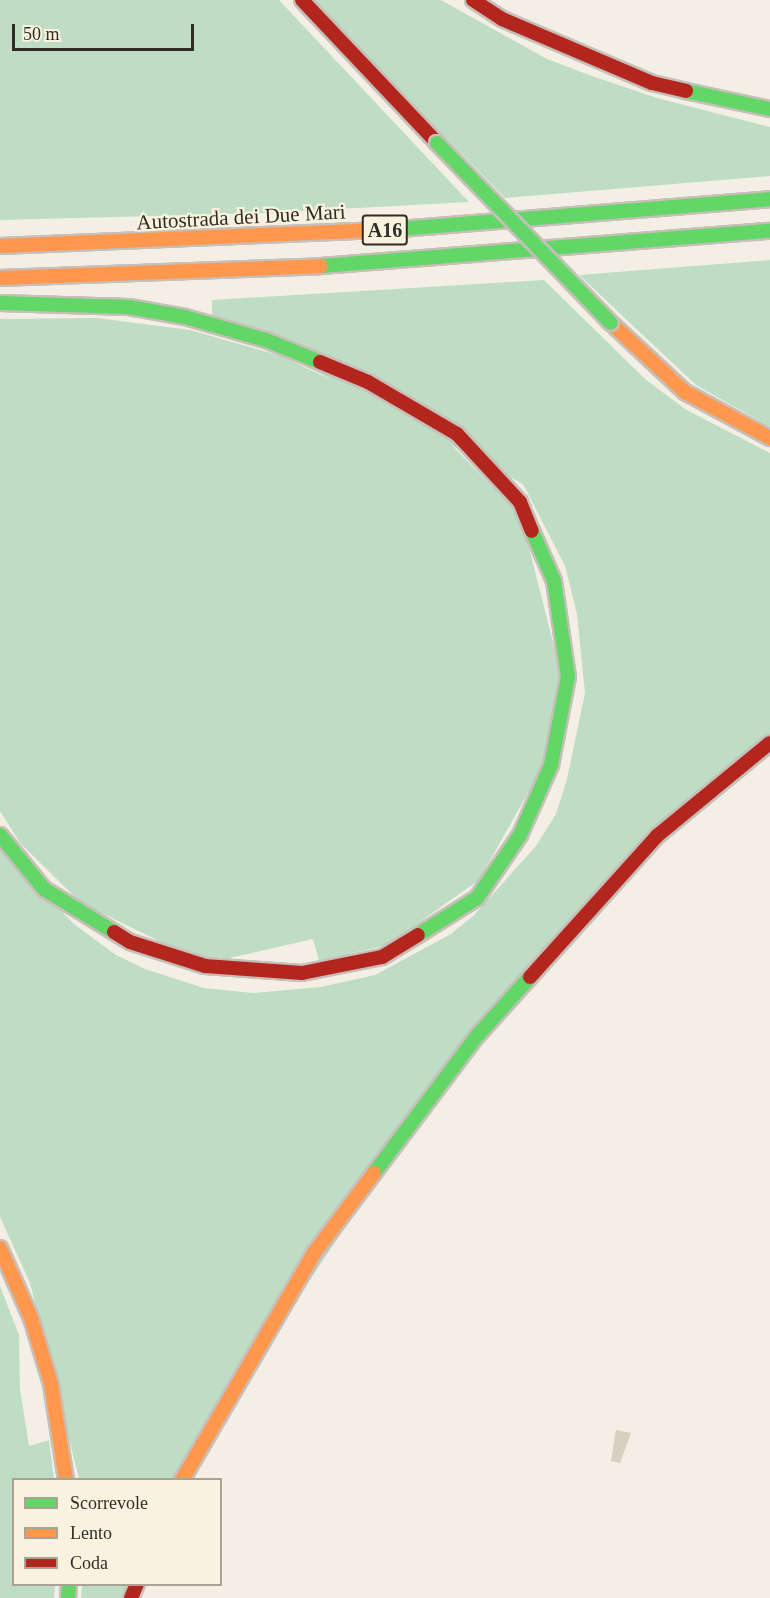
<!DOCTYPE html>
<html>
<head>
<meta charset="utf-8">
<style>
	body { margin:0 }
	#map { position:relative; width:770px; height:1598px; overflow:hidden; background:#f3efe5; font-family:"Times New Roman",serif }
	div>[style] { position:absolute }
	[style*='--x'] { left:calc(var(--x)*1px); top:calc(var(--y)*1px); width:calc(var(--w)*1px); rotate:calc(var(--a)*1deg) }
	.green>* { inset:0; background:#bfddc5 }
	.building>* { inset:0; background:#d5d0c0 }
	.roads { filter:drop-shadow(2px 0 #c7bfb9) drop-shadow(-2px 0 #c7bfb9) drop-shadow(0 2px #c7bfb9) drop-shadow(0 -2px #c7bfb9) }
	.fast>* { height:14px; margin:-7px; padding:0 7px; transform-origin:7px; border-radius:7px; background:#63d668 }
	.slow>* { height:14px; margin:-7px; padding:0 7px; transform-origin:7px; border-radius:7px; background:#ff974d }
	.jam>* { height:14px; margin:-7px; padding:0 7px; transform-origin:7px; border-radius:7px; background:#b3261e }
	.bridges { filter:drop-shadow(2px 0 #c7bfb9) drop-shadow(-2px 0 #c7bfb9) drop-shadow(0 2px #c7bfb9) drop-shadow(0 -2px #c7bfb9) }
	.fast-bridge>* { height:14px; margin:-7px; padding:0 7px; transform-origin:7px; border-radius:7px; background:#63d668 }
	span { translate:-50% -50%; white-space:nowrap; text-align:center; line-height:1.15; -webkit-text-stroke:4.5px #f9f2df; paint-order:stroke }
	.shield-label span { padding:2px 4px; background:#f9f2df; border:2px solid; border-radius:4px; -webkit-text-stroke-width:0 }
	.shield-label { font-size:20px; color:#302d26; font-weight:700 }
	.street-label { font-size:21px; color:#302d26 }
	.legend { position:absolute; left:12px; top:1478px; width:210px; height:108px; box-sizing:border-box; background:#f9f2df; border:2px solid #a9a395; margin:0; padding:8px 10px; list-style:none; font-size:18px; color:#302d26 }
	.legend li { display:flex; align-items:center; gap:12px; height:30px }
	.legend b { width:30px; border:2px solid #a9a395 }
	.scale { position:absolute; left:12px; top:24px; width:182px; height:27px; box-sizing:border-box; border:3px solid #302d26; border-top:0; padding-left:8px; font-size:18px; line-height:21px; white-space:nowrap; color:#302d26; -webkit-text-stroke:4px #f9f2df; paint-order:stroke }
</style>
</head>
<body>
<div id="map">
	<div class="green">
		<i style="clip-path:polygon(0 0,279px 0,469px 202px,264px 213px,0 220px)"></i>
		<i style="clip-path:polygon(310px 0,441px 0,547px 59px,592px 76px,657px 98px,770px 127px,770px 176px,505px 198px)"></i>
		<i style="clip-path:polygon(770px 260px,770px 427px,696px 385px,579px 275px)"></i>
		<i style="clip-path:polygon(544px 280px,645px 379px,685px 409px,770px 453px,770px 734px,470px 1040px,177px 1479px,79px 1479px,30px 1283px,0 1217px,0 848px,74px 924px,116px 955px,145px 969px,204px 988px,253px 993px,321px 987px,375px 975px,451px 934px,473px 916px,536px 846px,556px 814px,567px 779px,585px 693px,577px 614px,565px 566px,523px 484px,212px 315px,212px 300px)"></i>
		<i style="clip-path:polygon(97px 318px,190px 330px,281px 356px,437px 430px,521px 516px,562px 678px,547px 759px,479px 880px,387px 945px,319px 961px,313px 939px,230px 958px,192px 957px,81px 903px,20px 843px,0 811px,0 319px)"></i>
		<i style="clip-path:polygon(0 1286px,19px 1335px,20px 1389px,29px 1446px,49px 1440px,54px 1479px,14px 1480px,14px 1584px,55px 1585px,54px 1598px,0 1598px)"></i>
		<i style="clip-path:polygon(82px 1585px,131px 1585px,125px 1598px,81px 1598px)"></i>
	</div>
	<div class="building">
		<i style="clip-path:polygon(616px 1430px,631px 1433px,620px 1463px,611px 1461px)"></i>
	</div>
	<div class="roads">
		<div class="fast">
			<i style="--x:686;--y:91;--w:86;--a:12.1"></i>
			<i style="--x:387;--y:230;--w:384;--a:-4.6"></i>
			<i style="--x:321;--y:266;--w:450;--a:-4.5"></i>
			<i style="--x:0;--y:303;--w:129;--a:1.8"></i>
			<i style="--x:129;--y:307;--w:57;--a:10.1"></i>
			<i style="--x:185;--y:317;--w:84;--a:15.9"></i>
			<i style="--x:266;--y:340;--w:58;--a:22.2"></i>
			<i style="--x:0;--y:835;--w:70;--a:50.8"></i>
			<i style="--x:44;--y:889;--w:82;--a:31.6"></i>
			<i style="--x:418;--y:935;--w:70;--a:-32.1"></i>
			<i style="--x:477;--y:898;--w:76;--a:-55.7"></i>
			<i style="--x:520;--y:835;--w:77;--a:-66.1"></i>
			<i style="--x:551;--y:765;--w:90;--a:-79.1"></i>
			<i style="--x:568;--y:677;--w:97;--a:-98.3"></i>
			<i style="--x:554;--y:581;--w:55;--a:-113.7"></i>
			<i style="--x:374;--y:1173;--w:171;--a:-53.1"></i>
			<i style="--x:477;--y:1036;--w:79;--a:-48.1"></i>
			<i style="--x:68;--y:1598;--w:14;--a:-86"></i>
		</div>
		<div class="slow">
			<i style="--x:0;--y:246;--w:387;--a:-2.4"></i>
			<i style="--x:0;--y:278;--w:321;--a:-2.1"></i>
			<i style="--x:611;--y:323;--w:101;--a:43"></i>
			<i style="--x:685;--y:392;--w:97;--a:28.4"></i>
			<i style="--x:0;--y:1248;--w:77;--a:66.1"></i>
			<i style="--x:31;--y:1318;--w:69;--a:73.1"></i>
			<i style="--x:51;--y:1384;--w:97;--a:81.1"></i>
			<i style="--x:182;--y:1480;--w:263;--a:-59.8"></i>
			<i style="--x:314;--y:1253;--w:100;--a:-53.1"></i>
		</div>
		<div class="jam">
			<i style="--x:302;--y:0;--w:197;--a:46.6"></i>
			<i style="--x:473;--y:0;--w:35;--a:33"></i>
			<i style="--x:502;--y:19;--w:163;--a:23.1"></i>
			<i style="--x:652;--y:83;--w:35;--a:13"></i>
			<i style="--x:320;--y:362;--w:52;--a:22.6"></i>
			<i style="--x:368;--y:382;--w:103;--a:30.3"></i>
			<i style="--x:457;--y:434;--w:93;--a:47.2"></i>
			<i style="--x:520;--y:502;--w:31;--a:68"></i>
			<i style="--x:114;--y:932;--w:19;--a:32"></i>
			<i style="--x:130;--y:942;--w:79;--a:17.7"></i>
			<i style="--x:205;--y:966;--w:97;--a:4.1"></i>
			<i style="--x:302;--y:973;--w:82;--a:-11.3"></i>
			<i style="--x:382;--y:957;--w:42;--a:-31.4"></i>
			<i style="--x:530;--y:977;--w:190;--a:-48"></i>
			<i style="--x:657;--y:836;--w:146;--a:-39.5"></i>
			<i style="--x:131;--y:1598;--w:15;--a:-67"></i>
		</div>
	</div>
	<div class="bridges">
		<div class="fast-bridge">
			<i style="--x:437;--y:143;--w:250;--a:46"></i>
		</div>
	</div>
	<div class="shield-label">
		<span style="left:385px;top:230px">A16</span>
	</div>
	<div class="street-label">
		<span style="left:241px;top:217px;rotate:-3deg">Autostrada dei Due Mari</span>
	</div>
	<ul class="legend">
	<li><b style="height:8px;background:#63d668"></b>Scorrevole</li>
	<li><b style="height:8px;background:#ff974d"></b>Lento</li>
	<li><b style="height:8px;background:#b3261e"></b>Coda</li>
	</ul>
	<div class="scale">50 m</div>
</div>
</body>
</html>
